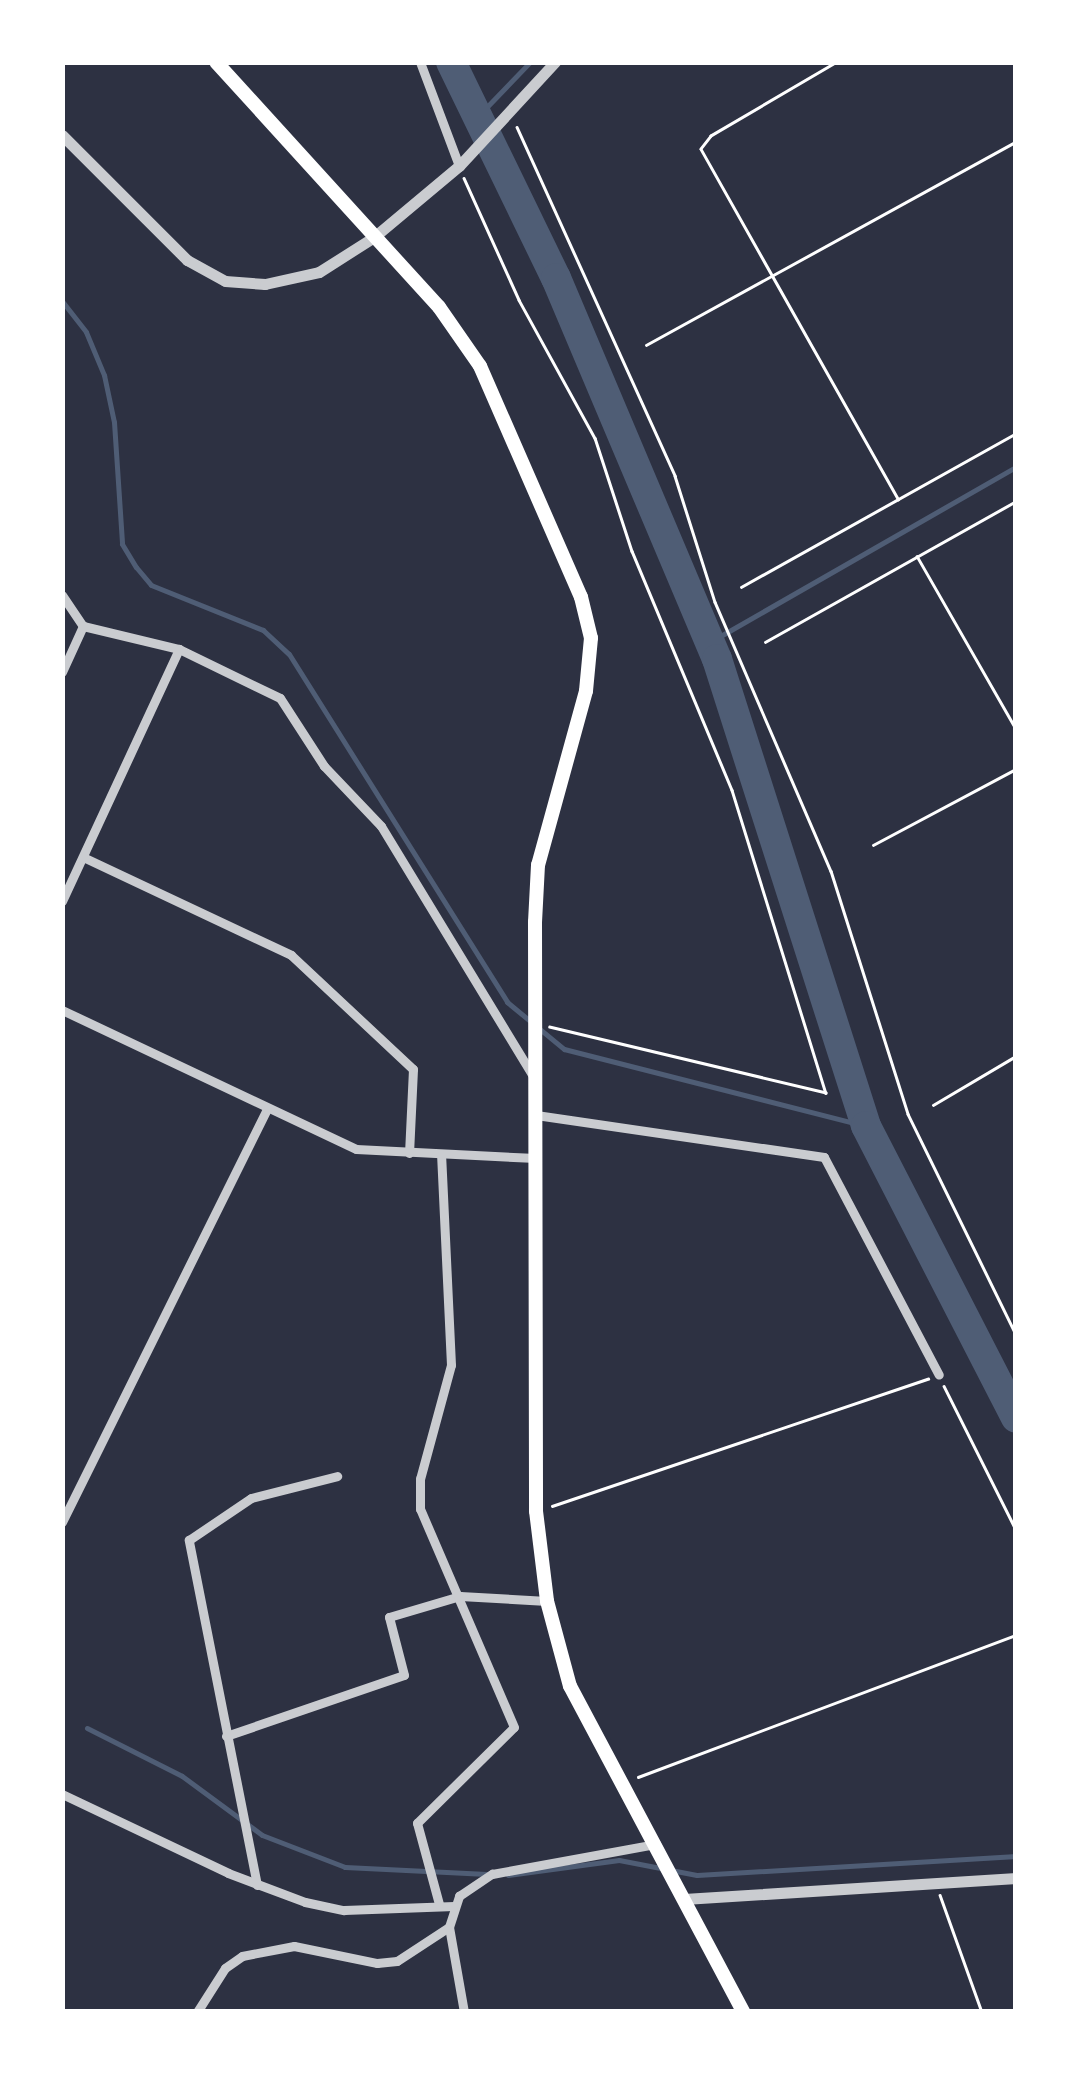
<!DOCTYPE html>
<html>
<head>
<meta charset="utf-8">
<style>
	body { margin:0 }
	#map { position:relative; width:1078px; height:2074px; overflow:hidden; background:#2d3142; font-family:Inter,sans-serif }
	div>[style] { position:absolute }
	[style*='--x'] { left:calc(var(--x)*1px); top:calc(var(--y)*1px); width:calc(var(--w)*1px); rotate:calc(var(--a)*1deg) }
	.stream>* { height:5px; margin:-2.5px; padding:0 2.5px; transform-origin:2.5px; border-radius:2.5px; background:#4f5d75 }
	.river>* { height:30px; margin:-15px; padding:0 15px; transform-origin:15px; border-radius:15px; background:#4f5d75 }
	.path>* { height:2.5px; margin:-1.25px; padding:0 1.25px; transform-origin:1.25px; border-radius:1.25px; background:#fff }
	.minor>* { height:9px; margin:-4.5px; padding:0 4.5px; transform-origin:4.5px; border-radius:4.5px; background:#caccd0 }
	.tertiary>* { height:11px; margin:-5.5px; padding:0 5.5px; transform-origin:5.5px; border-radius:5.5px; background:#caccd0 }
	.secondary>* { height:14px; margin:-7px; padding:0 7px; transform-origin:7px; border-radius:7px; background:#fff }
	span { translate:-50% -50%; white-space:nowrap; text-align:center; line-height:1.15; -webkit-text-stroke:10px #fff; paint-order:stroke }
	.frame { position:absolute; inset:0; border:65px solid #fff; pointer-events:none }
</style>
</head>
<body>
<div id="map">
	<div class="stream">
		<i style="--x:480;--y:114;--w:72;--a:-46.1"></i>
		<i style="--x:62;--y:301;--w:39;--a:52"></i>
		<i style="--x:86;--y:332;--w:47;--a:67.3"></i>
		<i style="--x:104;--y:375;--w:48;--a:78"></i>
		<i style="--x:114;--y:422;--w:122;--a:86.2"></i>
		<i style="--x:122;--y:544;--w:27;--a:59"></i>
		<i style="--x:136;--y:567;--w:23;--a:50"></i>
		<i style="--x:151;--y:585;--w:121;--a:21.9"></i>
		<i style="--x:263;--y:630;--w:35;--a:43"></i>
		<i style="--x:289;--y:654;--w:411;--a:57.9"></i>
		<i style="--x:507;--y:1002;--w:74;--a:39.5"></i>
		<i style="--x:564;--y:1049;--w:312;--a:14.3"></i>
		<i style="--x:710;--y:642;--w:353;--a:-29.8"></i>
		<i style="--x:87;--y:1728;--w:106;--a:26.8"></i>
		<i style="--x:182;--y:1776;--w:99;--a:36.4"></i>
		<i style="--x:262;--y:1835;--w:89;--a:21.1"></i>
		<i style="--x:345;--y:1867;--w:142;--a:2.8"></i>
		<i style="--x:508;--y:1875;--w:112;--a:-7.7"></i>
		<i style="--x:619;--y:1860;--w:79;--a:10.9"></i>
		<i style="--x:697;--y:1875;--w:320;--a:-3.4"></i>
	</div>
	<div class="river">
		<i style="--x:451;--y:62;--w:240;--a:64.1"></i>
		<i style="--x:556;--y:278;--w:414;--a:67.1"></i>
		<i style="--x:717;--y:659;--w:490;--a:72.3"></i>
		<i style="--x:866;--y:1126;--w:328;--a:62.8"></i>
	</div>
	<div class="path">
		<i style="--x:837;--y:62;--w:146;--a:149.6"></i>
		<i style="--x:711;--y:136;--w:16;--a:128"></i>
		<i style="--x:701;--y:149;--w:402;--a:60.6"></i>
		<i style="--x:517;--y:127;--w:383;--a:65.6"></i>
		<i style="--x:675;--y:476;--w:132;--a:72.4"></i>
		<i style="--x:715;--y:602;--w:293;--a:66.7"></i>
		<i style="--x:831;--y:871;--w:255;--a:72.4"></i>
		<i style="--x:908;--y:1114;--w:245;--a:63.9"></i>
		<i style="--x:464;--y:178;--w:134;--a:65.7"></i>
		<i style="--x:519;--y:300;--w:158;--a:61.2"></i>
		<i style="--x:595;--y:438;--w:119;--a:71.9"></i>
		<i style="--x:632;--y:551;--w:259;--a:67.3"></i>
		<i style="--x:732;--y:790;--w:317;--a:72.8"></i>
		<i style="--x:826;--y:1093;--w:284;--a:-166.6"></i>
		<i style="--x:646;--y:345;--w:422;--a:-28.8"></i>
		<i style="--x:917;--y:556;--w:199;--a:60.2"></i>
		<i style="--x:741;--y:587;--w:315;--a:-29.2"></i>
		<i style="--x:765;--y:642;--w:288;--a:-29.3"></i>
		<i style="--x:873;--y:845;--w:162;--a:-28"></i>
		<i style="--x:933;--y:1105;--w:96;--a:-30.6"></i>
		<i style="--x:944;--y:1386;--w:161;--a:63.4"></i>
		<i style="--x:552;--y:1506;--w:397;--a:-18.7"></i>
		<i style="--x:638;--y:1777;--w:404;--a:-20.6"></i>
		<i style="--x:940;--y:1895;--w:124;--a:70.3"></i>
	</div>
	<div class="minor">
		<i style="--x:420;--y:62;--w:111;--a:69.4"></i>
		<i style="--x:62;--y:595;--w:37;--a:56"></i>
		<i style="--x:83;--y:626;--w:99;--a:13.5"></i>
		<i style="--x:179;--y:649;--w:112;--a:25.9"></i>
		<i style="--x:280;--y:698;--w:81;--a:57.1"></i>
		<i style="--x:324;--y:766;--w:83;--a:46.5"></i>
		<i style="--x:381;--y:826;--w:295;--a:58.7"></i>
		<i style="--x:62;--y:672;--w:51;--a:-65.5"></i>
		<i style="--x:83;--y:857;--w:230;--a:25.2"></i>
		<i style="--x:291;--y:955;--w:167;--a:43.1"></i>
		<i style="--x:413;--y:1069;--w:84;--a:92.7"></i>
		<i style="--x:62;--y:901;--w:278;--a:-65.1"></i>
		<i style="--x:62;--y:1010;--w:325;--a:25.3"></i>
		<i style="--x:356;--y:1149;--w:180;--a:2.9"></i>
		<i style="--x:536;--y:1115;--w:291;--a:8.3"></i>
		<i style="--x:824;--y:1157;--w:246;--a:62.2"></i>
		<i style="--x:62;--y:1522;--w:461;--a:-63.6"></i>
		<i style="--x:226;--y:1736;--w:188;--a:-18.9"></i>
		<i style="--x:404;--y:1675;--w:60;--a:-104.5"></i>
		<i style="--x:389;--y:1617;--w:74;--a:-16.5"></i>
		<i style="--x:460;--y:1596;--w:87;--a:3.3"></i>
		<i style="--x:62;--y:1794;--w:184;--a:25.4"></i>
		<i style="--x:228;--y:1873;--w:82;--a:20.6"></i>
		<i style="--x:305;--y:1902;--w:40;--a:12"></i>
		<i style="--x:344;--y:1910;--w:110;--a:-2.1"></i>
		<i style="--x:257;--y:1885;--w:352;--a:-101.2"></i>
		<i style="--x:189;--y:1540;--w:75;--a:-34.1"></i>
		<i style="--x:251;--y:1498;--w:89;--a:-14.3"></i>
		<i style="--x:439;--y:1904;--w:84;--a:-105.2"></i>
		<i style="--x:417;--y:1823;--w:136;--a:-44.7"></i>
		<i style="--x:514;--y:1727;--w:237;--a:-113.3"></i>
		<i style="--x:420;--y:1509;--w:30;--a:-90"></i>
		<i style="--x:420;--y:1479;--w:118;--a:-74.8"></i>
		<i style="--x:451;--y:1365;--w:210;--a:-92.7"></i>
		<i style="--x:197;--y:2012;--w:52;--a:-57.5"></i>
		<i style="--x:225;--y:1968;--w:21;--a:-35"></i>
		<i style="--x:242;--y:1956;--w:53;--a:-10.9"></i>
		<i style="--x:294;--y:1946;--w:85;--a:11.6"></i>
		<i style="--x:377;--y:1963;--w:20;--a:-6"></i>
		<i style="--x:397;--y:1961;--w:62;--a:-33.2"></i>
		<i style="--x:464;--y:2012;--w:86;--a:-100"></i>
		<i style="--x:449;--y:1927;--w:33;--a:-72"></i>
		<i style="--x:459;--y:1896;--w:40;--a:-34"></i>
		<i style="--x:492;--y:1874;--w:167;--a:-10.4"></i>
	</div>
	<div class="tertiary">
		<i style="--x:62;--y:135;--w:177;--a:45"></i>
		<i style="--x:187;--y:260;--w:43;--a:28.9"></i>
		<i style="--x:225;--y:281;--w:40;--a:4.3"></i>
		<i style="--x:265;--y:284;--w:55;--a:-12.5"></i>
		<i style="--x:319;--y:272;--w:65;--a:-32.5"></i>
		<i style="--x:374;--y:237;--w:111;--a:-39.9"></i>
		<i style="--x:459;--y:166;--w:142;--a:-47.3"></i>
		<i style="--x:684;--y:1899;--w:333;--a:-3.6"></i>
	</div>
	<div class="secondary">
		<i style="--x:216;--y:62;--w:331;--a:47.7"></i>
		<i style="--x:439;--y:307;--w:72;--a:55.2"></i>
		<i style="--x:480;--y:366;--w:252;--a:66.4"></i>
		<i style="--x:581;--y:597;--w:42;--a:76.3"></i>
		<i style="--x:591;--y:638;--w:53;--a:95.4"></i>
		<i style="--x:586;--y:691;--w:180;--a:105.4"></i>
		<i style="--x:538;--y:865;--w:57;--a:93"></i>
		<i style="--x:535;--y:922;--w:589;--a:89.9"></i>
		<i style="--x:536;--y:1511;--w:91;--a:83"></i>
		<i style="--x:547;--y:1601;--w:88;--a:74.9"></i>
		<i style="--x:570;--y:1686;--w:369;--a:62"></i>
	</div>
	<div class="frame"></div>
</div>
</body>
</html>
